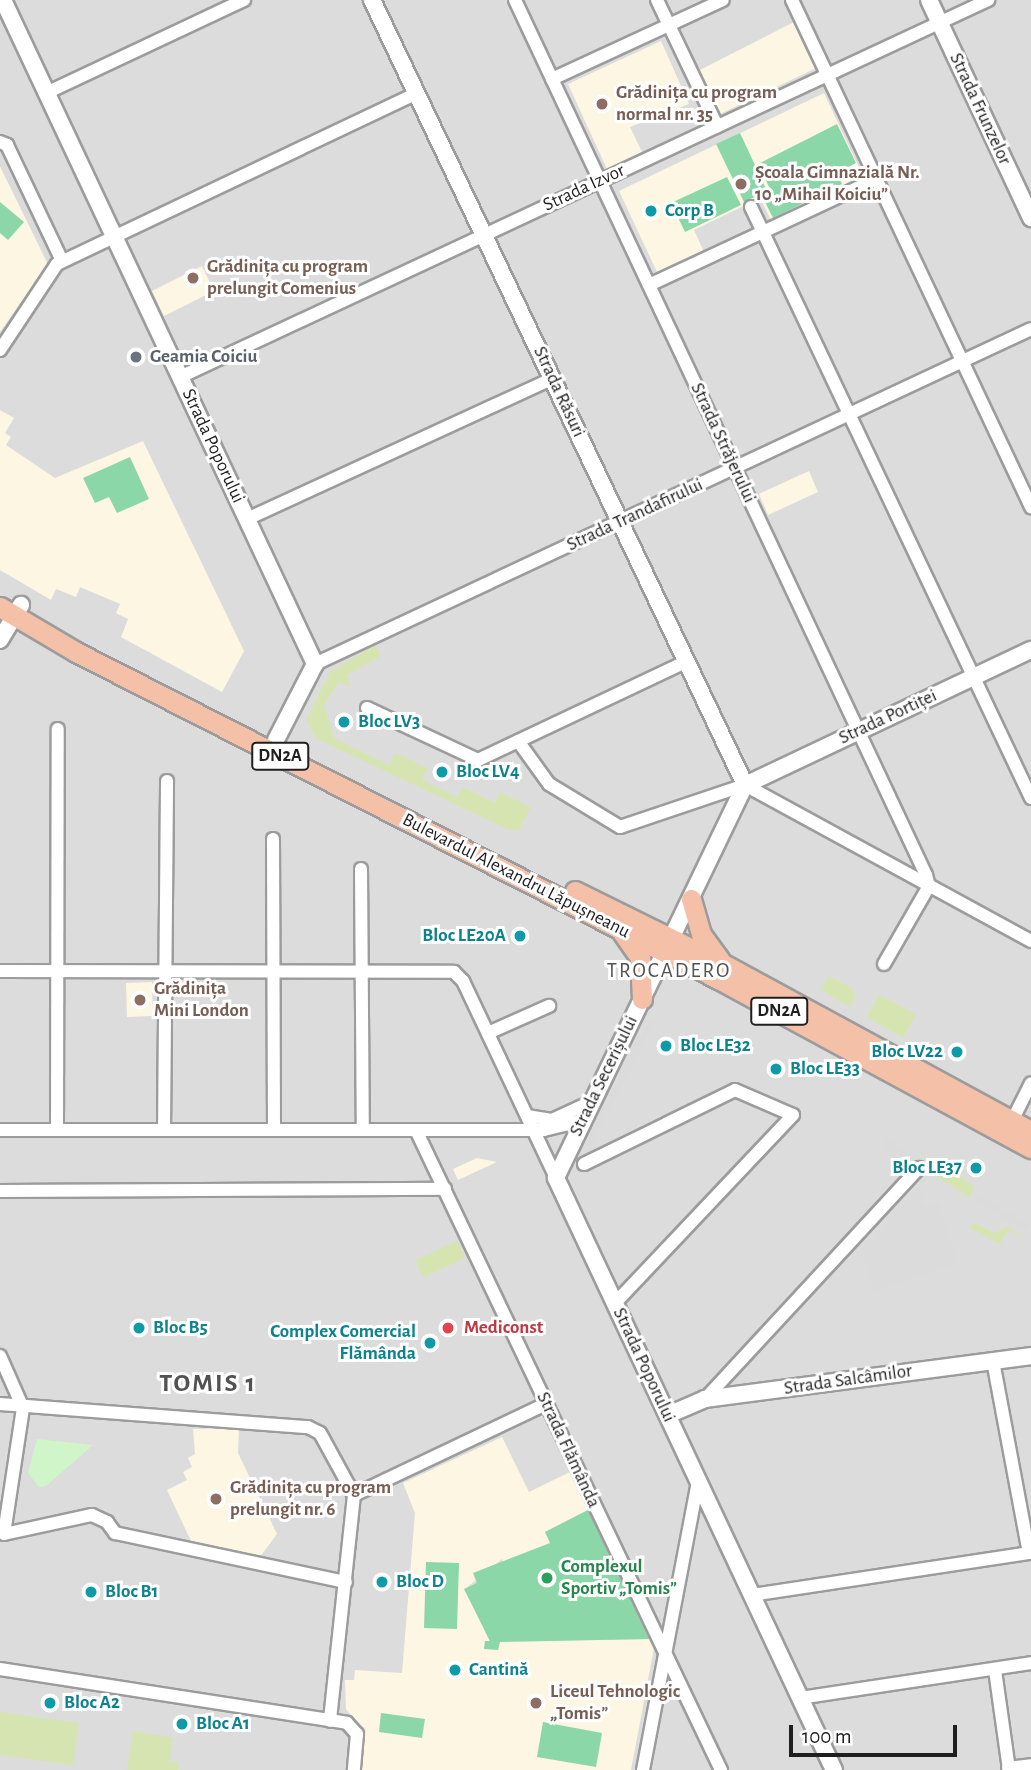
<!DOCTYPE html>
<html>
<head>
<meta charset="utf-8">
<style>
	body { margin:0 }
	#map { position:relative; width:1031px; height:1770px; overflow:hidden; background:#efeae6; font-family:"Alegreya Sans",sans-serif }
	div>[style] { position:absolute }
	[style*='--x'] { left:calc(var(--x)*1px); top:calc(var(--y)*1px); width:calc(var(--w)*1px); rotate:calc(var(--a)*1deg) }
	.residential>* { inset:0; background:#dddcdc }
	.education>* { inset:0; background:#fcf6e2 }
	.grass>* { inset:0; background:#d6e4b1 }
	.park>* { inset:0; background:#cff5c8 }
	.pitch>* { inset:0; background:#8cd7a8 }
	.parking>* { inset:0; background:#dbdbdb }
	.roads { filter:drop-shadow(2px 0 #9c9c9c) drop-shadow(-2px 0 #9c9c9c) drop-shadow(0 2px #9c9c9c) drop-shadow(0 -2px #9c9c9c) }
	.minor>* { height:12px; margin:-6px; padding:0 6px; transform-origin:6px; border-radius:6px; background:#fff }
	.tertiary>* { height:16px; margin:-8px; padding:0 8px; transform-origin:8px; border-radius:8px; background:#fff }
	.primary>* { height:19px; margin:-9.5px; padding:0 9.5px; transform-origin:9.5px; border-radius:9.5px; background:#f4c0a7 }
	.dots>* { width:19px; height:19px; translate:-50% -50%; box-sizing:border-box; border:4px solid #fff; border-radius:50% }
	span { translate:-50% -50%; white-space:nowrap; text-align:center; line-height:1.15; -webkit-text-stroke:6px #fff; paint-order:stroke }
	.shield-label span { padding:2px 5px; background:#fff; border:2px solid; border-radius:5px; -webkit-text-stroke-width:0 }
	.shield-label { font-size:18px; color:#1f1f1f; font-weight:700 }
	.education-label { font-size:19px; color:#785e54; font-weight:700 }
	.left { translate:0 -50%; text-align:left }
	.street-label { font-size:19px; color:#1f1f1f }
	.culture-label { font-size:19px; color:#0d838f; font-weight:700 }
	.right { translate:-100% -50%; text-align:right }
	.worship-label { font-size:19px; color:#5b616d; font-weight:700 }
	.health-label { font-size:19px; color:#be3a42; font-weight:700 }
	.leisure-label { font-size:19px; color:#27864d; font-weight:700 }
	.neighbourhood-label { font-size:21px; color:#525252; letter-spacing:2px }
	.district-label { font-size:26px; color:#525252; font-weight:700; letter-spacing:2px }
	.scale { position:absolute; left:789px; top:1725px; width:168px; height:32px; box-sizing:border-box; border:4px solid #1f1f1f; border-top:0; padding-left:9px; font-size:21px; line-height:24px; white-space:nowrap; color:#1f1f1f; -webkit-text-stroke:5px #fff; paint-order:stroke }
</style>
</head>
<body>
<div id="map">
	<div class="residential">
		<i style="clip-path:polygon(0 0,1031px 0,1031px 1770px,0 1770px)"></i>
	</div>
	<div class="education">
		<i style="clip-path:polygon(794px 22px,816px 68px,718px 115px,698px 71px)"></i>
		<i style="clip-path:polygon(661px 41px,689px 104px,630px 127px,642px 152px,607px 169px,568px 84px)"></i>
		<i style="clip-path:polygon(824px 93px,864px 178px,772px 222px,760px 198px,694px 230px,704px 252px,658px 274px,619px 191px)"></i>
		<i style="clip-path:polygon(0 166px,48px 264px,0 332px)"></i>
		<i style="clip-path:polygon(202px 266px,214px 291px,164px 316px,152px 291px)"></i>
		<i style="clip-path:polygon(0 410px,14px 418px,5px 433px,11px 437px,6px 445px,55px 478px,143px 441px,244px 651px,222px 692px,121px 637px,128px 619px,116px 613px,120px 604px,80px 587px,76px 597px,56px 589px,51px 600px,0 570px)"></i>
		<i style="clip-path:polygon(809px 471px,818px 492px,768px 515px,759px 494px)"></i>
		<i style="clip-path:polygon(152px 982px,153px 1016px,127px 1017px,126px 983px)"></i>
		<i style="clip-path:polygon(477px 1158px,497px 1162px,458px 1180px,453px 1169px)"></i>
		<i style="clip-path:polygon(239px 1428px,238px 1453px,277px 1534px,260px 1557px,191px 1541px,167px 1490px,187px 1480px,183px 1472px,192px 1467px,188px 1458px,195px 1454px,193px 1429px)"></i>
		<i style="clip-path:polygon(502px 1437px,529px 1492px,570px 1472px,588px 1510px,545px 1532px,551px 1543px,504px 1564px,502px 1559px,465px 1589px,490px 1642px,484px 1648px,499px 1642px,649px 1639px,654px 1648px,631px 1770px,360px 1770px,363px 1730px,346px 1709px,345px 1680px,354px 1680px,355px 1670px,402px 1673px,415px 1513px,403px 1483px)"></i>
	</div>
	<div class="grass">
		<i style="clip-path:polygon(375px 645px,381px 656px,347px 675px,350px 687px,339px 682px,324px 705px,334px 738px,389px 765px,395px 753px,428px 768px,422px 780px,457px 797px,463px 787px,495px 803px,500px 792px,531px 807px,519px 830px,509px 830px,317px 739px,306px 720px,330px 672px)"></i>
		<i style="clip-path:polygon(828px 976px,851px 987px,855px 998px,850px 1007px,821px 990px)"></i>
		<i style="clip-path:polygon(879px 995px,916px 1014px,903px 1038px,867px 1017px)"></i>
		<i style="clip-path:polygon(938px 1161px,975px 1187px,969px 1198px,931px 1172px)"></i>
		<i style="clip-path:polygon(973px 1222px,995px 1233px,1006px 1227px,1028px 1238px,1008px 1231px,1000px 1244px,970px 1228px)"></i>
		<i style="clip-path:polygon(457px 1241px,465px 1258px,423px 1277px,415px 1260px)"></i>
		<i style="clip-path:polygon(0 1712px,79px 1723px,73px 1765px,0 1755px)"></i>
		<i style="clip-path:polygon(133px 1731px,173px 1738px,169px 1761px,179px 1763px,178px 1770px,127px 1770px)"></i>
	</div>
	<div class="park">
		<i style="clip-path:polygon(37px 1439px,93px 1445px,46px 1486px,39px 1487px,28px 1473px)"></i>
	</div>
	<div class="pitch">
		<i style="clip-path:polygon(837px 124px,856px 163px,838px 172px,833px 164px,842px 184px,773px 218px,763px 198px,772px 193px,758px 164px)"></i>
		<i style="clip-path:polygon(740px 133px,767px 191px,744px 202px,716px 144px)"></i>
		<i style="clip-path:polygon(727px 177px,741px 205px,685px 232px,671px 203px)"></i>
		<i style="clip-path:polygon(0 202px,24px 222px,8px 240px,0 233px)"></i>
		<i style="clip-path:polygon(130px 457px,149px 499px,117px 513px,109px 497px,95px 503px,83px 478px)"></i>
		<i style="clip-path:polygon(588px 1510px,649px 1639px,500px 1642px,498px 1650px,484px 1649px,485px 1641px,490px 1641px,464px 1589px,477px 1583px,473px 1573px,550px 1543px,545px 1532px)"></i>
		<i style="clip-path:polygon(426px 1562px,459px 1563px,457px 1629px,424px 1628px)"></i>
		<i style="clip-path:polygon(381px 1713px,425px 1719px,422px 1738px,379px 1732px)"></i>
		<i style="clip-path:polygon(543px 1722px,602px 1733px,596px 1767px,537px 1757px)"></i>
	</div>
	<div class="parking">
		<i style="clip-path:polygon(4px 149px,55px 250px,48px 264px,0 166px)"></i>
		<i style="clip-path:polygon(648px 1020px,654px 1022px,591px 1148px,585px 1145px)"></i>
		<i style="clip-path:polygon(887px 1139px,927px 1161px,924px 1168px,884px 1147px)"></i>
		<i style="clip-path:polygon(919px 1188px,924px 1206px,940px 1203px,958px 1264px,873px 1291px,862px 1248px)"></i>
		<i style="clip-path:polygon(978px 1196px,1030px 1224px,1026px 1230px,975px 1202px)"></i>
	</div>
	<div class="roads">
		<div class="minor">
			<i style="--x:515;--y:0;--w:967;--a:64.84"></i>
			<i style="--x:926;--y:875;--w:11;--a:75"></i>
			<i style="--x:929;--y:886;--w:90;--a:120"></i>
			<i style="--x:657;--y:0;--w:140;--a:64.5"></i>
			<i style="--x:792;--y:0;--w:561;--a:64.76"></i>
			<i style="--x:552;--y:79;--w:188;--a:-24.8"></i>
			<i style="--x:46;--y:93;--w:219;--a:-25.2"></i>
			<i style="--x:0;--y:142;--w:8;--a:23"></i>
			<i style="--x:7;--y:145;--w:128;--a:64.6"></i>
			<i style="--x:751;--y:207;--w:654;--a:64.65"></i>
			<i style="--x:649;--y:285;--w:251;--a:-25"></i>
			<i style="--x:0;--y:350;--w:103;--a:-56.5"></i>
			<i style="--x:57;--y:264;--w:399;--a:-25.4"></i>
			<i style="--x:180;--y:377;--w:892;--a:-25.01"></i>
			<i style="--x:247;--y:519;--w:336;--a:-24.7"></i>
			<i style="--x:315;--y:664;--w:790;--a:-25.07"></i>
			<i style="--x:367;--y:708;--w:123;--a:25.1"></i>
			<i style="--x:478;--y:760;--w:231;--a:-25.3"></i>
			<i style="--x:518;--y:741;--w:53;--a:54.2"></i>
			<i style="--x:549;--y:784;--w:83;--a:31.2"></i>
			<i style="--x:620;--y:827;--w:132;--a:-18.6"></i>
			<i style="--x:745;--y:785;--w:326;--a:28.6"></i>
			<i style="--x:273;--y:839;--w:291;--a:89.8"></i>
			<i style="--x:361;--y:869;--w:261;--a:89.6"></i>
			<i style="--x:0;--y:971;--w:454;--a:0.1"></i>
			<i style="--x:454;--y:972;--w:13;--a:45"></i>
			<i style="--x:463;--y:981;--w:218;--a:64.7"></i>
			<i style="--x:488;--y:1033;--w:67;--a:-23.9"></i>
			<i style="--x:527;--y:1116;--w:25;--a:9"></i>
			<i style="--x:552;--y:1120;--w:43;--a:-24.8"></i>
			<i style="--x:1012;--y:1121;--w:42;--a:-63.4"></i>
			<i style="--x:0;--y:1130;--w:544;--a:0"></i>
			<i style="--x:544;--y:1130;--w:38;--a:-14"></i>
			<i style="--x:57;--y:1130;--w:401;--a:-89.9"></i>
			<i style="--x:164;--y:1130;--w:349;--a:-89.5"></i>
			<i style="--x:416;--y:1130;--w:709;--a:64.52"></i>
			<i style="--x:584;--y:1164;--w:168;--a:-26.1"></i>
			<i style="--x:735;--y:1090;--w:63;--a:23.3"></i>
			<i style="--x:793;--y:1115;--w:259;--a:133.4"></i>
			<i style="--x:0;--y:1191;--w:445;--a:-0.3"></i>
			<i style="--x:0;--y:1356;--w:57;--a:66.1"></i>
			<i style="--x:993;--y:1361;--w:195;--a:79.4"></i>
			<i style="--x:705;--y:1399;--w:315;--a:-47.2"></i>
			<i style="--x:0;--y:1404;--w:309;--a:4.3"></i>
			<i style="--x:308;--y:1427;--w:13;--a:27"></i>
			<i style="--x:320;--y:1433;--w:71;--a:61.3"></i>
			<i style="--x:354;--y:1495;--w:227;--a:96.1"></i>
			<i style="--x:23;--y:1408;--w:127;--a:98.6"></i>
			<i style="--x:4;--y:1534;--w:90;--a:-12.2"></i>
			<i style="--x:92;--y:1515;--w:17;--a:25"></i>
			<i style="--x:107;--y:1522;--w:14;--a:54"></i>
			<i style="--x:115;--y:1533;--w:236;--a:12"></i>
			<i style="--x:354;--y:1495;--w:212;--a:-25.4"></i>
			<i style="--x:752;--y:1595;--w:282;--a:-8.6"></i>
			<i style="--x:0;--y:1669;--w:351;--a:8.8"></i>
			<i style="--x:347;--y:1723;--w:15;--a:48"></i>
			<i style="--x:357;--y:1734;--w:36;--a:95"></i>
			<i style="--x:995;--y:1670;--w:101;--a:82"></i>
			<i style="--x:800;--y:1698;--w:234;--a:-8.6"></i>
			<i style="--x:1008;--y:1768;--w:23;--a:-7"></i>
			<i style="--x:643;--y:1770;--w:294;--a:-79.2"></i>
		</div>
		<div class="tertiary">
			<i style="--x:3;--y:0;--w:734;--a:64.83"></i>
			<i style="--x:315;--y:664;--w:85;--a:117.2"></i>
			<i style="--x:372;--y:0;--w:869;--a:64.58"></i>
			<i style="--x:929;--y:0;--w:241;--a:64.9"></i>
			<i style="--x:0;--y:640;--w:41;--a:-59"></i>
			<i style="--x:745;--y:785;--w:436;--a:115.7"></i>
			<i style="--x:556;--y:1178;--w:654;--a:64.85"></i>
			<i style="--x:745;--y:785;--w:316;--a:-25.3"></i>
			<i style="--x:668;--y:1415;--w:40;--a:-23.4"></i>
			<i style="--x:705;--y:1399;--w:329;--a:-7.5"></i>
		</div>
		<div class="primary">
			<i style="--x:0;--y:607;--w:88;--a:30.6"></i>
			<i style="--x:76;--y:652;--w:720;--a:26.99"></i>
			<i style="--x:718;--y:979;--w:356;--a:28.4"></i>
			<i style="--x:575;--y:891;--w:167;--a:26.3"></i>
			<i style="--x:725;--y:965;--w:348;--a:28.5"></i>
			<i style="--x:691;--y:899;--w:36;--a:74"></i>
			<i style="--x:701;--y:934;--w:32;--a:54"></i>
			<i style="--x:622;--y:932;--w:32;--a:55"></i>
			<i style="--x:640;--y:958;--w:41;--a:87.2"></i>
		</div>
	</div>
	<div class="dots">
		<i style="left:602px;top:104px;background:#8d6e63"></i>
		<i style="left:741px;top:184px;background:#8d6e63"></i>
		<i style="left:651px;top:211px;background:#0f9aa8"></i>
		<i style="left:193px;top:278px;background:#8d6e63"></i>
		<i style="left:136px;top:357px;background:#6b7280"></i>
		<i style="left:344px;top:722px;background:#0f9aa8"></i>
		<i style="left:442px;top:772px;background:#0f9aa8"></i>
		<i style="left:520px;top:936px;background:#0f9aa8"></i>
		<i style="left:140px;top:1000px;background:#8d6e63"></i>
		<i style="left:666px;top:1046px;background:#0f9aa8"></i>
		<i style="left:957px;top:1052px;background:#0f9aa8"></i>
		<i style="left:776px;top:1069px;background:#0f9aa8"></i>
		<i style="left:976px;top:1168px;background:#0f9aa8"></i>
		<i style="left:139px;top:1328px;background:#0f9aa8"></i>
		<i style="left:448px;top:1328px;background:#e0444e"></i>
		<i style="left:430px;top:1343px;background:#0f9aa8"></i>
		<i style="left:216px;top:1499px;background:#8d6e63"></i>
		<i style="left:547px;top:1578px;background:#2e9e5b"></i>
		<i style="left:382px;top:1582px;background:#0f9aa8"></i>
		<i style="left:91px;top:1592px;background:#0f9aa8"></i>
		<i style="left:455px;top:1670px;background:#0f9aa8"></i>
		<i style="left:50px;top:1703px;background:#0f9aa8"></i>
		<i style="left:536px;top:1703px;background:#8d6e63"></i>
		<i style="left:182px;top:1724px;background:#0f9aa8"></i>
	</div>
	<div class="shield-label">
		<span style="left:280px;top:756px">DN2A</span>
		<span style="left:779px;top:1011px">DN2A</span>
	</div>
	<div class="education-label">
		<span class="left" style="left:616px;top:104px">Grădinița cu program<br>normal nr. 35</span>
		<span class="left" style="left:755px;top:184px">Școala Gimnazială Nr.<br>10 „Mihail Koiciu”</span>
		<span class="left" style="left:207px;top:278px">Grădinița cu program<br>prelungit Comenius</span>
		<span class="left" style="left:154px;top:1000px">Grădinița<br>Mini London</span>
		<span class="left" style="left:230px;top:1499px">Grădinița cu program<br>prelungit nr. 6</span>
		<span class="left" style="left:550px;top:1703px">Liceul Tehnologic<br>„Tomis”</span>
	</div>
	<div class="street-label">
		<span style="left:980px;top:109px;rotate:65deg">Strada Frunzelor</span>
		<span style="left:584px;top:188px;rotate:-25deg">Strada Izvor</span>
		<span style="left:559px;top:392px;rotate:65deg">Strada Răsuri</span>
		<span style="left:723px;top:443px;rotate:65deg">Strada Străjerului</span>
		<span style="left:213px;top:446px;rotate:65deg">Strada Poporului</span>
		<span style="left:635px;top:515px;rotate:-25deg">Strada Trandafirului</span>
		<span style="left:888px;top:717px;rotate:-25deg">Strada Portiței</span>
		<span style="left:516px;top:876px;rotate:27deg">Bulevardul Alexandru Lăpușneanu</span>
		<span style="left:604px;top:1076px;rotate:-64deg">Strada Secerișului</span>
		<span style="left:644px;top:1365px;rotate:65deg">Strada Poporului</span>
		<span style="left:848px;top:1380px;rotate:-8deg">Strada Salcâmilor</span>
		<span style="left:568px;top:1450px;rotate:65deg">Strada Flămânda</span>
	</div>
	<div class="culture-label">
		<span class="left" style="left:665px;top:211px">Corp B</span>
		<span class="left" style="left:358px;top:722px">Bloc LV3</span>
		<span class="left" style="left:456px;top:772px">Bloc LV4</span>
		<span class="right" style="left:506px;top:936px">Bloc LE20A</span>
		<span class="left" style="left:680px;top:1046px">Bloc LE32</span>
		<span class="right" style="left:943px;top:1052px">Bloc LV22</span>
		<span class="left" style="left:790px;top:1069px">Bloc LE33</span>
		<span class="right" style="left:962px;top:1168px">Bloc LE37</span>
		<span class="left" style="left:153px;top:1328px">Bloc B5</span>
		<span class="right" style="left:416px;top:1343px">Complex Comercial<br>Flămânda</span>
		<span class="left" style="left:396px;top:1582px">Bloc D</span>
		<span class="left" style="left:105px;top:1592px">Bloc B1</span>
		<span class="left" style="left:469px;top:1670px">Cantină</span>
		<span class="left" style="left:64px;top:1703px">Bloc A2</span>
		<span class="left" style="left:196px;top:1724px">Bloc A1</span>
	</div>
	<div class="worship-label">
		<span class="left" style="left:150px;top:357px">Geamia Coiciu</span>
	</div>
	<div class="health-label">
		<span class="left" style="left:464px;top:1328px">Mediconst</span>
	</div>
	<div class="leisure-label">
		<span class="left" style="left:561px;top:1578px">Complexul<br>Sportiv „Tomis”</span>
	</div>
	<div class="neighbourhood-label">
		<span style="left:669px;top:971px">TROCADERO</span>
	</div>
	<div class="district-label">
		<span style="left:208px;top:1384px">TOMIS 1</span>
	</div>
	<div class="scale">100 m</div>
</div>
</body>
</html>
